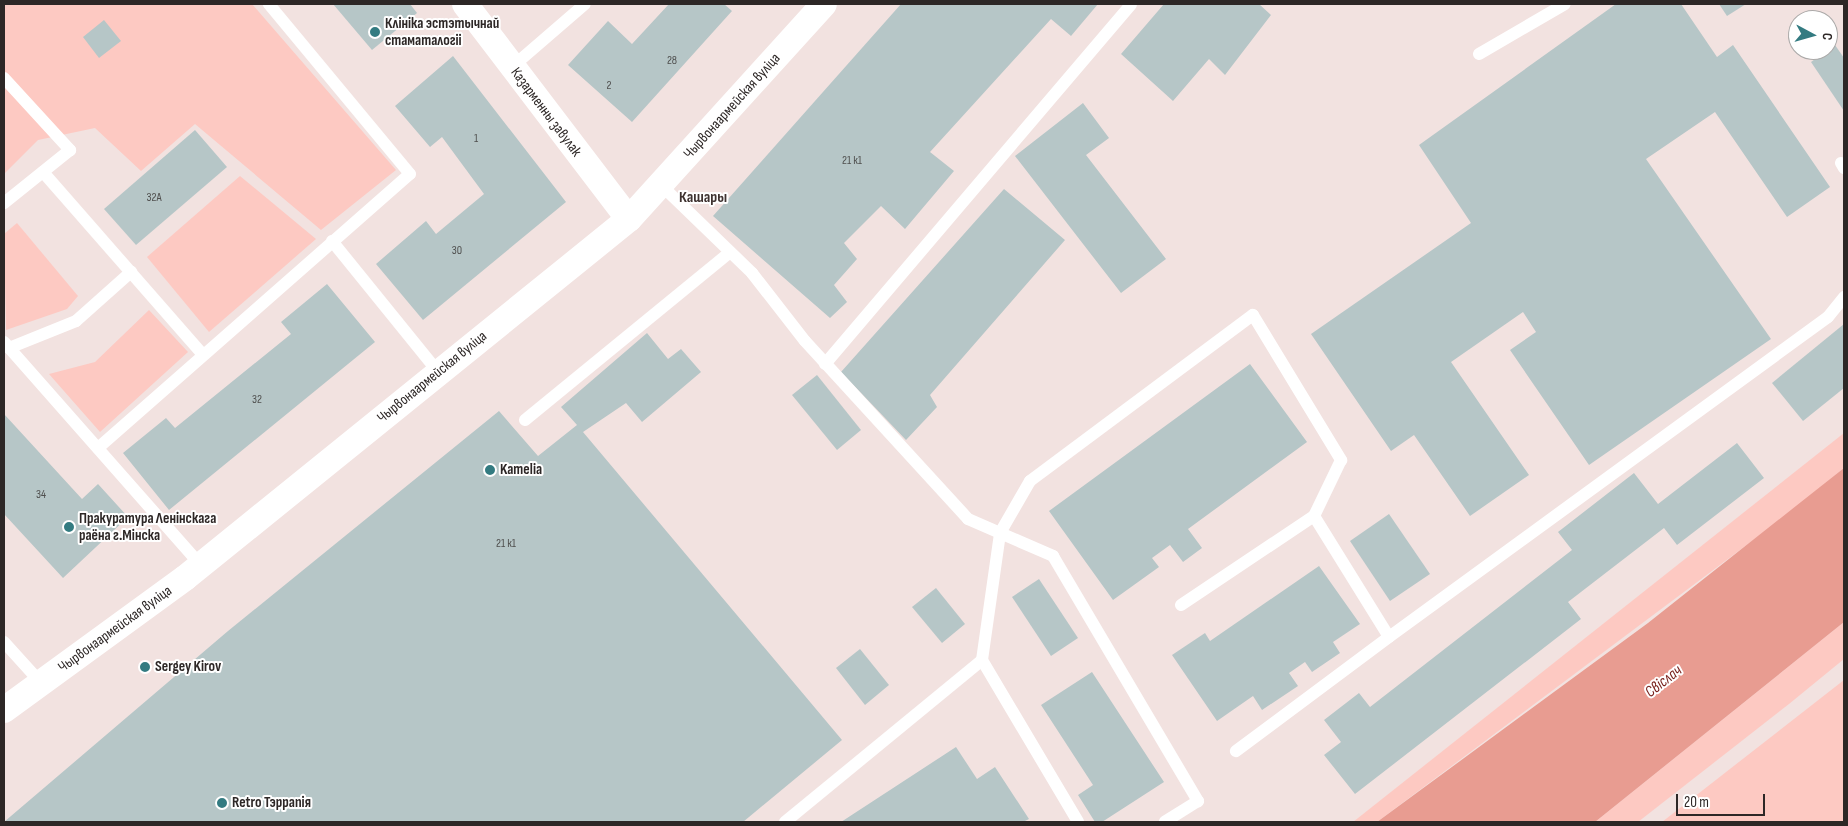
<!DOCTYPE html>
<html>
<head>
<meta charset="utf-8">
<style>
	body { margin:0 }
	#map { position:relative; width:1848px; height:826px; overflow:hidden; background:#f2e2e0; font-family:"Sofia Sans Condensed",sans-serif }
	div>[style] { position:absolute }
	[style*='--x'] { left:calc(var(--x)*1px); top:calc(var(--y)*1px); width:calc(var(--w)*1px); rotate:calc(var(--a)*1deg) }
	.green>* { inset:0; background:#fdc9c2 }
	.water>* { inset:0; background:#e89c91 }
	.building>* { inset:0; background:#b6c6c7 }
	.lane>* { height:12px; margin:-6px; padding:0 6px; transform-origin:6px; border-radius:6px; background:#fff }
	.street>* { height:26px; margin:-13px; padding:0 13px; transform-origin:13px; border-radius:13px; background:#fff }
	.dots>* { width:14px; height:14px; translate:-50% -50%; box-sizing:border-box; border:2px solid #fff; border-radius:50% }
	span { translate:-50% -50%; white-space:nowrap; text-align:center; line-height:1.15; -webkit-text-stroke:4px #fff; paint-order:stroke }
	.number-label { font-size:12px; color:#4f4f4e }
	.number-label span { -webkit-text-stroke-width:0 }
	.poi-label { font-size:15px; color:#2d2726; font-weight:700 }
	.left { translate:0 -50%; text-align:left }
	.street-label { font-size:15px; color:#2d2726 }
	.neighbourhood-label { font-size:16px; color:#3f3331; font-weight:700 }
	.water-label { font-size:16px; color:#761e19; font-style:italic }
	.frame { position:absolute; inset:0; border:5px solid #2d2726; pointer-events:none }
	.north { position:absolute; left:1788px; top:10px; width:50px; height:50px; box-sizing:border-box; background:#fff; border:1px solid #aba9a8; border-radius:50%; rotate:96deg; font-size:14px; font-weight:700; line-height:20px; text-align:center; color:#2d2726 }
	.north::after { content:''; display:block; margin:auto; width:18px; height:22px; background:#337b81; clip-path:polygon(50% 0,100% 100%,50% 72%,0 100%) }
	.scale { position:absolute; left:1676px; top:794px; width:89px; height:22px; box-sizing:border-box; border:2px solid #2d2726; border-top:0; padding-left:6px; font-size:15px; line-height:18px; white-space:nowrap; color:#2d2726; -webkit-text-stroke:4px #fff; paint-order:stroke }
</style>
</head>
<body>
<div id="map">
	<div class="green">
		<i style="clip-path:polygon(4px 4px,252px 4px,396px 170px,321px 230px,195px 124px,141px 171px,95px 128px,38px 140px,4px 174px)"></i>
		<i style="clip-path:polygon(240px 176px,316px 239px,209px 332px,147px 257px)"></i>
		<i style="clip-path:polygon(17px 223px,78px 296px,67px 309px,6px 330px,4px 234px)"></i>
		<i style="clip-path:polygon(149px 310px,188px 352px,100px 432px,49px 374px,95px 362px)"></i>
		<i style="clip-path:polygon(1844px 433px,1844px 468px,1784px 517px,1377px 822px,1353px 822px)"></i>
		<i style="clip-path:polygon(1844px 622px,1844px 659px,1789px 704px,1638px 822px,1595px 822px)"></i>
		<i style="clip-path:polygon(1844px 680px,1844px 822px,1662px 822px)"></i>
	</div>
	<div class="water">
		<i style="clip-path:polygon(1844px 468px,1844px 622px,1595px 822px,1377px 822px,1648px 623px)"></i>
	</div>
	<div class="building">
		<i style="clip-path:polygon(333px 4px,410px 4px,417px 13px,372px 50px)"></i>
		<i style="clip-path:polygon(669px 4px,724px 4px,732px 11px,632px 122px,568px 65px,608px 21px,632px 44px)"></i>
		<i style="clip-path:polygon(901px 4px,1098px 4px,1071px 36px,1051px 19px,930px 152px,954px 171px,905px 229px,881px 206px,844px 243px,857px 259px,834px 285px,847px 302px,830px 318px,713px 216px)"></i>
		<i style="clip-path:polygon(1164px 4px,1259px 4px,1271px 15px,1225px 75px,1209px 59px,1173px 101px,1121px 54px)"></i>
		<i style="clip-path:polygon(1616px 4px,1681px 4px,1717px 57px,1733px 45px,1830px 187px,1787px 217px,1715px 112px,1646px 159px,1771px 339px,1589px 465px,1510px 350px,1536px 332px,1523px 312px,1451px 362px,1529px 475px,1470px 516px,1414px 435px,1391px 451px,1311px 334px,1471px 223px,1419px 145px)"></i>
		<i style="clip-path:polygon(1719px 4px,1746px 4px,1727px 16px)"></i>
		<i style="clip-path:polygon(104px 20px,121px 41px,99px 58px,83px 37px)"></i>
		<i style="clip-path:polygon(1835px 45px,1844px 58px,1844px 111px,1811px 62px)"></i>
		<i style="clip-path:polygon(453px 56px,566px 202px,423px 320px,376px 264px,426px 221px,436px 234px,484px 194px,442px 137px,430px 147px,395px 106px)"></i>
		<i style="clip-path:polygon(1083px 103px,1109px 138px,1086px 155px,1166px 259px,1121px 293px,1015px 156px)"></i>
		<i style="clip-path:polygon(195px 130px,227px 167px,136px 245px,104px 209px)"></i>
		<i style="clip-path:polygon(1004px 189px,1065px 240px,930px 395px,937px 407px,906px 440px,841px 372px)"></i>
		<i style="clip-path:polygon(327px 284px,375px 342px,169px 510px,123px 453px,166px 418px,175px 428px,291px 334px,281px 322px)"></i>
		<i style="clip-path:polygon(1844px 324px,1844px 388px,1803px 421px,1772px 383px)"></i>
		<i style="clip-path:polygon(647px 333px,668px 359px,681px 349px,701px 372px,642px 422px,626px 403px,583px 432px,842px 740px,743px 822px,4px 822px,228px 631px,499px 411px,538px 456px,577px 425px,561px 407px)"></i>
		<i style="clip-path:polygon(1250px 364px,1307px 442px,1188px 529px,1202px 548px,1183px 562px,1170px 545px,1152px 558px,1159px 567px,1113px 600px,1049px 511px)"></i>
		<i style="clip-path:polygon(817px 375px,861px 430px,837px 450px,792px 395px)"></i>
		<i style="clip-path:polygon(4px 414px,82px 499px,98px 484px,128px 517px,63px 578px,4px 514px)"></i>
		<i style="clip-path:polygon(1737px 443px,1764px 478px,1677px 545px,1664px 528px,1568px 602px,1581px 619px,1355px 794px,1324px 755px,1341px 742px,1324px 720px,1359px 693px,1370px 707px,1572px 550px,1558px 532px,1634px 473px,1658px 504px)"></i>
		<i style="clip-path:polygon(1389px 514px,1430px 574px,1390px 601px,1350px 541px)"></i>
		<i style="clip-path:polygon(1319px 566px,1360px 624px,1333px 642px,1340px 653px,1312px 672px,1305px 662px,1289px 673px,1298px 686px,1262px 710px,1253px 696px,1217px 721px,1172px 655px,1205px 633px,1210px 641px)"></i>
		<i style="clip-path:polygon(1039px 579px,1078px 638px,1051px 656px,1012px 597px)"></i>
		<i style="clip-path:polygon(936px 588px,965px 624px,942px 643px,912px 607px)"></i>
		<i style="clip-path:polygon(860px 649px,889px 685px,865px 705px,836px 668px)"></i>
		<i style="clip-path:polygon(1092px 672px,1164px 782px,1102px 822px,1095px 822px,1078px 795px,1093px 785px,1041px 705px)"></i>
		<i style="clip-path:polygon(956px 747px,977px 779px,995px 767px,1029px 819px,1023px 822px,841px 822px)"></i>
	</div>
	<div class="lane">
		<i style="--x:1479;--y:54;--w:99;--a:-30.2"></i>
		<i style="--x:512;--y:67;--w:96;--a:-40.8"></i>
		<i style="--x:4;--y:78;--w:98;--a:47.5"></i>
		<i style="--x:70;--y:150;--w:85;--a:141.2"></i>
		<i style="--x:1841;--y:163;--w:6;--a:59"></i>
		<i style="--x:43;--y:172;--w:243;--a:48.8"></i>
		<i style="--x:661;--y:185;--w:127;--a:44"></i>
		<i style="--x:752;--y:273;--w:86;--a:52.1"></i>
		<i style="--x:805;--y:341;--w:241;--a:47.5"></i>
		<i style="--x:968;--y:519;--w:93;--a:23.5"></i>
		<i style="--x:1053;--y:556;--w:285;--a:59.4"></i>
		<i style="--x:1198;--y:801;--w:39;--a:148"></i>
		<i style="--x:332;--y:241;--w:169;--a:51"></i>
		<i style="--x:4;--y:342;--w:296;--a:48.6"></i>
		<i style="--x:9;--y:348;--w:72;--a:-21.9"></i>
		<i style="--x:76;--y:321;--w:74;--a:-41.7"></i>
		<i style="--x:825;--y:364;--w:472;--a:-49.6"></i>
		<i style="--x:525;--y:420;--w:265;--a:-39.3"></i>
		<i style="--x:98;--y:448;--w:415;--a:-41.3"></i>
		<i style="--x:410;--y:174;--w:221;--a:-129.7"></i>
		<i style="--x:1181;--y:605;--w:160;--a:-33.8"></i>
		<i style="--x:1389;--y:637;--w:543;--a:-36.09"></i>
		<i style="--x:1828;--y:317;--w:26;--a:-51"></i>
		<i style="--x:4;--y:642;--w:55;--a:47.9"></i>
		<i style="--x:982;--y:660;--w:188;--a:59.3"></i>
		<i style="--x:785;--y:822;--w:255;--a:-39.4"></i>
		<i style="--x:982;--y:660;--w:128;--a:-81.9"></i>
		<i style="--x:1000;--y:533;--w:60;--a:-60"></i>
		<i style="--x:1030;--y:481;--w:278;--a:-36.7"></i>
		<i style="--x:1253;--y:315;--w:170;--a:58.7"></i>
		<i style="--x:1341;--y:460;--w:62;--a:115.7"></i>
		<i style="--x:1314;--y:516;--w:142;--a:58.2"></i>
		<i style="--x:1389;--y:637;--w:191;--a:143.3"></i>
	</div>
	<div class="street">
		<i style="--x:465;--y:4;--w:270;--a:52.7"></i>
		<i style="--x:4;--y:710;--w:224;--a:-36.1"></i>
		<i style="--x:185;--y:578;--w:571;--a:-38.96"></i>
		<i style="--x:629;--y:219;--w:290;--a:-47.8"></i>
	</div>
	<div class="dots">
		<i style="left:375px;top:32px;background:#337b81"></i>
		<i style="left:490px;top:470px;background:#337b81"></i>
		<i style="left:69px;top:527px;background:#337b81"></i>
		<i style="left:145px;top:667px;background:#337b81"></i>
		<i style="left:222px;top:803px;background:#337b81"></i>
	</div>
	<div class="number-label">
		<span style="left:672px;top:61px">28</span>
		<span style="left:609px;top:86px">2</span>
		<span style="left:476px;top:139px">1</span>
		<span style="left:852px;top:161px">21 к1</span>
		<span style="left:154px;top:198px">32А</span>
		<span style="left:457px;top:251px">30</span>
		<span style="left:257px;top:400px">32</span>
		<span style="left:41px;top:495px">34</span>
		<span style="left:506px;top:544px">21 к1</span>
	</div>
	<div class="poi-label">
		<span class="left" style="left:385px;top:32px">Клініка эстэтычнай<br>стаматалогіі</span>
		<span class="left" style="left:500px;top:470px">Kamelia</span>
		<span class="left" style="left:79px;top:527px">Пракуратура Ленінскага<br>раёна г.Мінска</span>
		<span class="left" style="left:155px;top:667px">Sergey Kirov</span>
		<span class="left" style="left:232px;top:803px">Retro Тэррапія</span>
	</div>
	<div class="street-label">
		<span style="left:732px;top:106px;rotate:-48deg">Чырвонаармейская вуліца</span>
		<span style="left:546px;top:112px;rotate:53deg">Казарменны завулак</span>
		<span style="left:432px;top:377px;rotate:-39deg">Чырвонаармейская вуліца</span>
		<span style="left:115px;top:629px;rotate:-36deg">Чырвонаармейская вуліца</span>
	</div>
	<div class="neighbourhood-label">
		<span style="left:703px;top:198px">Кашары</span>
	</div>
	<div class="water-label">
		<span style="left:1664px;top:682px;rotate:-38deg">Свіслач</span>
	</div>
	<div class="frame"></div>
	<div class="north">С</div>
	<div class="scale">20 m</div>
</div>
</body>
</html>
